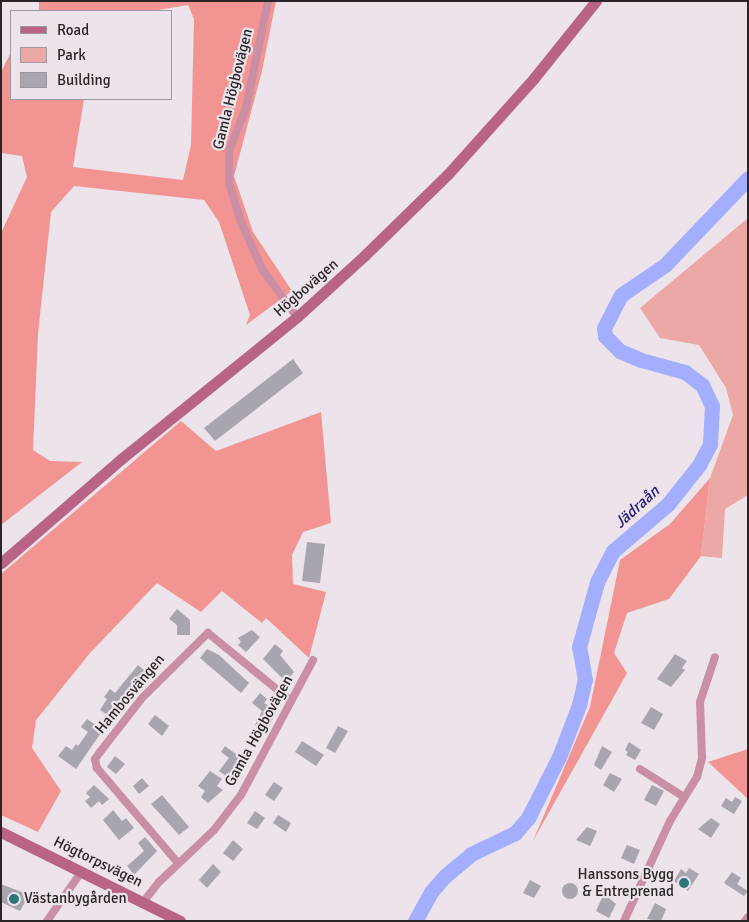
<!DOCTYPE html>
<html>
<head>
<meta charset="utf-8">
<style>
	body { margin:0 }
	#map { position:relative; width:749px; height:922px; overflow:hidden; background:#ece3eb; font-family:Signika,sans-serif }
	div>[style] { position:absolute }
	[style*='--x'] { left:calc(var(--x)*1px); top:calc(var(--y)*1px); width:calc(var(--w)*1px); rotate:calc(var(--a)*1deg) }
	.green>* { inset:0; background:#eca8a5 }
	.forest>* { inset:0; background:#f29492 }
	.river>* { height:15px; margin:-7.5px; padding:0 7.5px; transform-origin:7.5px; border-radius:7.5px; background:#a4aefe }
	.building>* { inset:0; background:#a8a5ae }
	.round { border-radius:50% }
	.street>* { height:8px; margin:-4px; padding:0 4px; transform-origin:4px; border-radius:4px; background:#cb8fa5 }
	.secondary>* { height:11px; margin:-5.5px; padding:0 5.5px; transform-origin:5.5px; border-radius:5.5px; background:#b96386 }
	.dots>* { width:14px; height:14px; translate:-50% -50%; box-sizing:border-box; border:2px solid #ece3eb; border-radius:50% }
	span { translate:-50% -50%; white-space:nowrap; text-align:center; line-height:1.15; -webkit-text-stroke:4.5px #ece3eb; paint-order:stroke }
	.street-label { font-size:15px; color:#292528 }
	.poi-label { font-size:15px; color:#292528 }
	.right { translate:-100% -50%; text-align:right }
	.left { translate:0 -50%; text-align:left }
	.water-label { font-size:16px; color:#231a73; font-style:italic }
	.frame { position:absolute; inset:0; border:2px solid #292528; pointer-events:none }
	.legend { position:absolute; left:10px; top:10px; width:162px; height:90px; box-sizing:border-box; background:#ece3eb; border:1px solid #9e979d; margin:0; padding:6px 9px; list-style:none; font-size:15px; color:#292528 }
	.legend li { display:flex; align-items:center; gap:10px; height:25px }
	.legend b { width:25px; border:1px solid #9e979d }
</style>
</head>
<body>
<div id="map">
	<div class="green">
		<i style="clip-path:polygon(748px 218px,748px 495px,725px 509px,722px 558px,701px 556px,710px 478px,733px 415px,726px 388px,699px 345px,660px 338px,640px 308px)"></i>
	</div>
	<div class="forest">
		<i style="clip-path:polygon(39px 1px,276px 1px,262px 71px,234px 176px,253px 232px,292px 291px,246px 325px,250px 315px,219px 222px,204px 200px,74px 186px,51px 212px,38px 334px,33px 450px,50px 461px,82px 462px,1px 525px,1px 233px,27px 177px,22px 156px,1px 153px,1px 72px,11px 52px,11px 99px,84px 99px,73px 167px,183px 180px,191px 145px,194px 19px,188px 5px,152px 11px,39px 11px)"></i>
		<i style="clip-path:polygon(321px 412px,331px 523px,303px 532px,292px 555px,293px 584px,326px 592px,309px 658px,266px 618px,262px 623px,222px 591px,201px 612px,157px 583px,90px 653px,36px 720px,32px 748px,61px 791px,38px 832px,1px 815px,1px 574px,181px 421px,216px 451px)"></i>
		<i style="clip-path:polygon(710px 478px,701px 556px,669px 599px,627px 613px,614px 653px,627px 673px,533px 841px,590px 707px,620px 560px,670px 524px)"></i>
		<i style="clip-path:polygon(748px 749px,748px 799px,708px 762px)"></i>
	</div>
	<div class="river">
		<i style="--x:415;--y:921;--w:33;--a:-61"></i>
		<i style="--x:431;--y:892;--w:21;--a:-49"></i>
		<i style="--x:445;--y:876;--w:34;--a:-40"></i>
		<i style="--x:471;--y:854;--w:49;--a:-25.5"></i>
		<i style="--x:515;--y:833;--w:20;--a:-49"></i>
		<i style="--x:528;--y:818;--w:68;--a:-63.1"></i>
		<i style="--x:559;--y:757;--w:56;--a:-69"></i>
		<i style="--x:579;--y:705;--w:26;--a:-77"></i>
		<i style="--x:585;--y:680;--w:34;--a:-100"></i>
		<i style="--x:579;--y:647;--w:67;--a:-74.5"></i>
		<i style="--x:597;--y:582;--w:35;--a:-63"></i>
		<i style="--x:613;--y:551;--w:72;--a:-40.5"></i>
		<i style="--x:668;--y:504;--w:50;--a:-51.5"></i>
		<i style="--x:699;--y:465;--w:24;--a:-62"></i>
		<i style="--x:710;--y:444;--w:38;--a:-87"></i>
		<i style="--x:712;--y:406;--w:23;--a:-115"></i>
		<i style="--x:702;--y:385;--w:21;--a:-143"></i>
		<i style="--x:685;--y:372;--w:46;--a:-164.7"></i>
		<i style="--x:641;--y:360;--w:23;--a:-157"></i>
		<i style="--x:620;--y:351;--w:21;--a:-135"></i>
		<i style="--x:605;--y:336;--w:8;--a:-97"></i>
		<i style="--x:604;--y:328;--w:37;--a:-63"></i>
		<i style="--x:621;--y:295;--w:53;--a:-34.3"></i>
		<i style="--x:665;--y:265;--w:120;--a:-46.3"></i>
	</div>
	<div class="building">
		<i style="clip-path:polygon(293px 359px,303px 373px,215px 441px,204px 428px)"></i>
		<i style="clip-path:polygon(307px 542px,325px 544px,320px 583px,302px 581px)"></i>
		<i style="clip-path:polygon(177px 609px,190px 620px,190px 635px,177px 635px,177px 625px,169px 619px)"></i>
		<i style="clip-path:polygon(252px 630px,260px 637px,246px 652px,238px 645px,241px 642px,238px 638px)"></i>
		<i style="clip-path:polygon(275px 644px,283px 651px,280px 655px,294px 672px,286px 682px,263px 659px)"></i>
		<i style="clip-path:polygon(207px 649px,219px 655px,249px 683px,241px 693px,200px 658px)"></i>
		<i style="clip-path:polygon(675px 654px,687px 661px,682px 668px,685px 670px,671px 687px,657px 679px)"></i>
		<i style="clip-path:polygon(138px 665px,150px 675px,134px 694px,131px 692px,112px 718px,100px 710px,107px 699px,104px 697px,110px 689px,115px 693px)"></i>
		<i style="clip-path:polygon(260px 693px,267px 699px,264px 703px,277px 710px,267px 731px,255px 725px,262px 711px,252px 703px)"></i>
		<i style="clip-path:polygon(651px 707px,663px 714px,654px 730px,641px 723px)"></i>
		<i style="clip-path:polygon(155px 715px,169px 726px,162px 736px,148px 724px)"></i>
		<i style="clip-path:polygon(87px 719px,103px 730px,76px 769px,58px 756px,66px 746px,72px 750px,76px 744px,78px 746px,88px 732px,81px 727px)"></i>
		<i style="clip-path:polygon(338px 726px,348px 731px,335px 753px,326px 748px)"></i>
		<i style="clip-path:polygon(302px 741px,324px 755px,316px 766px,295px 752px)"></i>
		<i style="clip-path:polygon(629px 742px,641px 750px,635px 760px,626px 755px,628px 752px,625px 750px)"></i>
		<i style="clip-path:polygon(225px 746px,240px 757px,236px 762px,240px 765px,230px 779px,219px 771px,229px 758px,221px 752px)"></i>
		<i style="clip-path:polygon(602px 746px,612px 752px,601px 770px,594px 765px)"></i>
		<i style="clip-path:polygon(115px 756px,125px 764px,116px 774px,107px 767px)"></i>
		<i style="clip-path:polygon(210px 771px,222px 779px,217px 786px,223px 790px,208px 803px,201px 797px,205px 791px,198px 786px)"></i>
		<i style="clip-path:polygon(610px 773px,622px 779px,614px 792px,603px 785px)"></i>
		<i style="clip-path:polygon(142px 778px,149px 786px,139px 794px,133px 786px)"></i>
		<i style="clip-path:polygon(274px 782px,283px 788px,274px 801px,265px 795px)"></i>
		<i style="clip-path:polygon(94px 785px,109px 799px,102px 805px,99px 801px,91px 808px,85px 801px,90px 797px,86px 793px)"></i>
		<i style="clip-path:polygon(652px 785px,664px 791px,656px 806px,644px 800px)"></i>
		<i style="clip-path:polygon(162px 795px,189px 827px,179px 835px,151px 804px)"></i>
		<i style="clip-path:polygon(735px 797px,742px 801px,734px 814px,721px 806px,726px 798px,732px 802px)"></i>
		<i style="clip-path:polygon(113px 810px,122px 821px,126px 818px,134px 828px,119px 840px,103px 820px)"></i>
		<i style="clip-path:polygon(255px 811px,265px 818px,257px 829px,247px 823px)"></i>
		<i style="clip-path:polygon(278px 815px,291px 823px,286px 832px,273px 823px)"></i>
		<i style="clip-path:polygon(711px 818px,720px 824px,711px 838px,698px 829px)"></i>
		<i style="clip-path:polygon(587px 827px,597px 831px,590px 846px,576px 840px)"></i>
		<i style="clip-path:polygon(145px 837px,157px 851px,134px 875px,127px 866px,144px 851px,138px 843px)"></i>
		<i style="clip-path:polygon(233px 840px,243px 849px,233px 861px,223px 853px)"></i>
		<i style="clip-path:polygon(627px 845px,640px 850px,634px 864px,621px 858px)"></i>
		<i style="clip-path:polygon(213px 864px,221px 872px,207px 888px,199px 880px)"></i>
		<i style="clip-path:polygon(689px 868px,699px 874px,688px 891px,674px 881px,681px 869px,686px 873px)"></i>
		<i style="clip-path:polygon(732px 872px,741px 878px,737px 884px,748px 891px,744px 896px,724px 883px)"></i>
		<i style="clip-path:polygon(530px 880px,541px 886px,534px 898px,523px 893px)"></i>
		<i class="round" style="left:562px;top:883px;width:16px;height:16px"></i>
		<i style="clip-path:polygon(1px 884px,29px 895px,20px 911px,1px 902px)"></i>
		<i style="clip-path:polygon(604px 894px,616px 904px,609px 918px,596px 911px)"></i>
		<i style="clip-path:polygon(655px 903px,666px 909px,661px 921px,647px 919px)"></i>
	</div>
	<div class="street">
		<i style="--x:268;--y:1;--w:109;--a:101.6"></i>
		<i style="--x:246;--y:108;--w:46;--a:111.6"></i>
		<i style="--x:229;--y:151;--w:32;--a:90"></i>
		<i style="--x:229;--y:183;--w:41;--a:72.9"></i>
		<i style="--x:241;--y:222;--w:51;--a:65.9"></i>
		<i style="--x:262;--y:269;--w:59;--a:53.9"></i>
		<i style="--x:640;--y:769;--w:52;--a:32.5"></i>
		<i style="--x:178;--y:863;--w:125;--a:-130.5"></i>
		<i style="--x:97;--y:768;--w:9;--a:-103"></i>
		<i style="--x:95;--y:759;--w:9;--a:-54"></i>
		<i style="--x:100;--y:752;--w:68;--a:-52.1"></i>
		<i style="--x:142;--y:698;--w:93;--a:-44.6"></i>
		<i style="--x:208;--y:633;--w:107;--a:39.3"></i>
		<i style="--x:144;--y:901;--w:24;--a:-52"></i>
		<i style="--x:159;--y:882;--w:76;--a:-43.4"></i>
		<i style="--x:214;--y:830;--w:44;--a:-52.4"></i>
		<i style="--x:241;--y:795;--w:153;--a:-61.9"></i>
		<i style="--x:47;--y:921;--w:61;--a:-55"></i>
		<i style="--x:624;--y:921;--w:110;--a:-65.3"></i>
		<i style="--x:670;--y:821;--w:52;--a:-58.5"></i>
		<i style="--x:697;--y:777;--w:20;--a:-75"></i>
		<i style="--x:702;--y:758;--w:56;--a:-92"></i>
		<i style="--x:700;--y:702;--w:47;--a:-71.6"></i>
		<i style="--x:745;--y:921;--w:5;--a:-53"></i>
	</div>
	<div class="secondary">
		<i style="--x:1;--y:563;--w:159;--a:-40.9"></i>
		<i style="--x:121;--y:459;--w:226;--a:-38.9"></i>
		<i style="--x:297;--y:317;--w:91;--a:-42.3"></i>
		<i style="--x:364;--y:256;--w:117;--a:-44.3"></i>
		<i style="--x:448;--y:174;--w:129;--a:-48.1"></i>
		<i style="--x:534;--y:78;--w:99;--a:-51.2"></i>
		<i style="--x:1;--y:832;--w:200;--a:26.4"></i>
	</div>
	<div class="dots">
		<i style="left:684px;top:883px;background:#2b7579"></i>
		<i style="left:14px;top:899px;background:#2b7579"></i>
	</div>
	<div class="street-label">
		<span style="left:233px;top:89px;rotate:-76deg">Gamla Högbovägen</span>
		<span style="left:306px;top:288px;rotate:-41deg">Högbovägen</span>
		<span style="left:130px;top:694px;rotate:-50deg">Hambosvängen</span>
		<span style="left:259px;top:731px;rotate:-61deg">Gamla Högbovägen</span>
		<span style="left:98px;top:862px;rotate:26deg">Högtorpsvägen</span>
	</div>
	<div class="poi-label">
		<span class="right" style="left:674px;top:883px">Hanssons Bygg<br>&amp; Entreprenad</span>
		<span class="left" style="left:24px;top:899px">Västanbygården</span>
	</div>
	<div class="water-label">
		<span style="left:637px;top:507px;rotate:-42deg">Jädraån</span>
	</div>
	<div class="frame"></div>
	<ul class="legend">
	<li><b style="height:6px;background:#b96386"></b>Road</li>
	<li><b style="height:14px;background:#eca8a5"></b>Park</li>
	<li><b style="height:14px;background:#a8a5ae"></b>Building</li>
	</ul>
</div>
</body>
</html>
